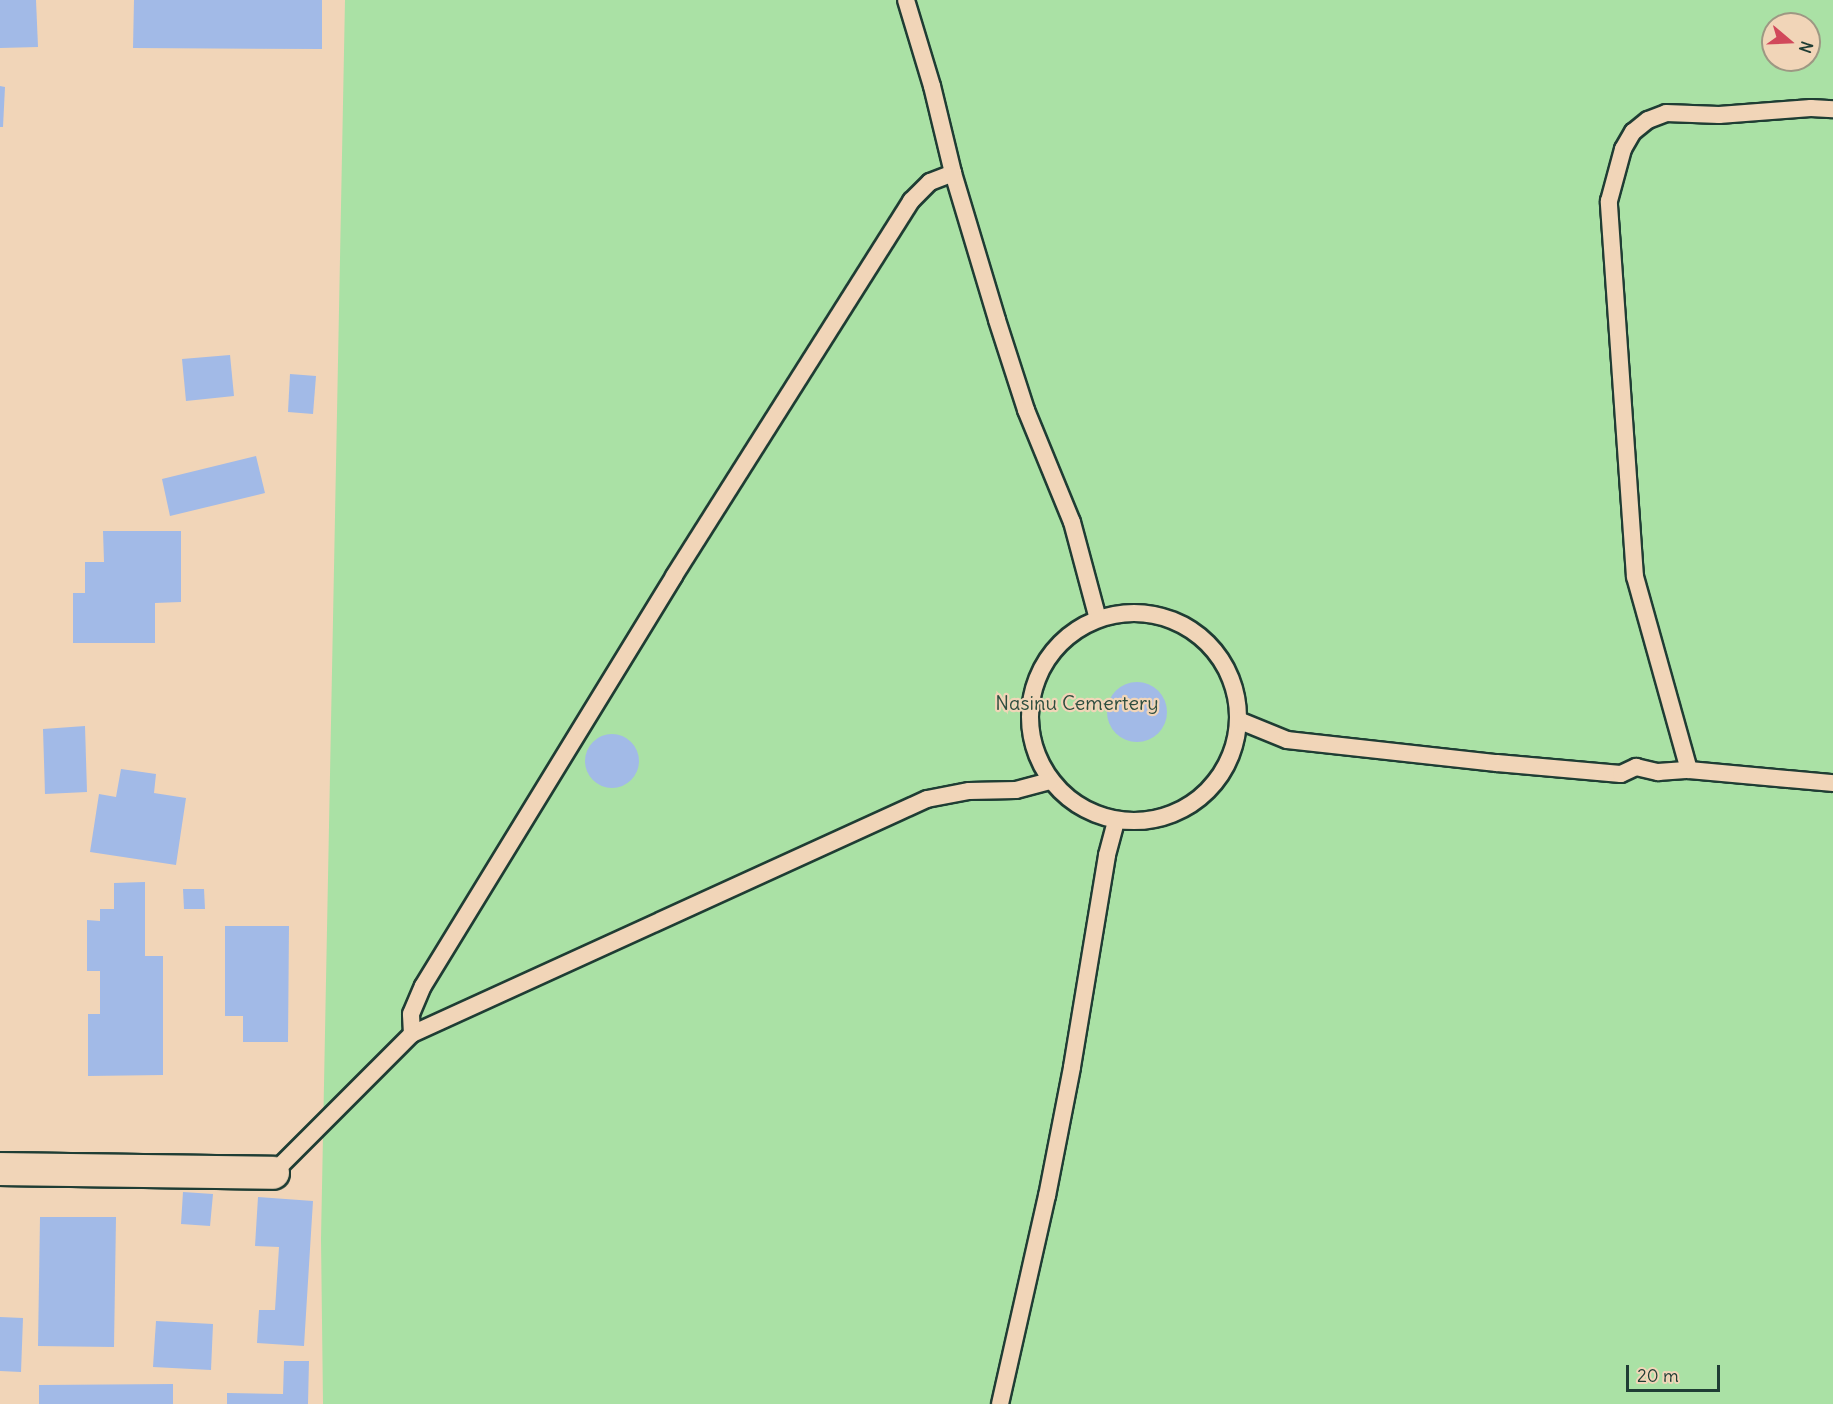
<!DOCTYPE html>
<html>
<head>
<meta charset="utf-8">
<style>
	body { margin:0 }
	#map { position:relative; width:1833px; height:1404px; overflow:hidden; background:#f1d5b8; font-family:Delius,sans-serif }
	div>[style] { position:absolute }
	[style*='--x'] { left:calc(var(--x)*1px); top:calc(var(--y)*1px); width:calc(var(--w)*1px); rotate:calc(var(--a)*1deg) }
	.green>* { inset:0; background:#aae1a5 }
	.building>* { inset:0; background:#a2bae7 }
	.round { border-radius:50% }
	.roads { filter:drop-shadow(2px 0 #1f3d34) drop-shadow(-2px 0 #1f3d34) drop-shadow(0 2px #1f3d34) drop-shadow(0 -2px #1f3d34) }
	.lane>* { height:16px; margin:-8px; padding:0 8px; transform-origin:8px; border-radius:8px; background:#f1d5b8 }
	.lane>.ring { margin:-8px; padding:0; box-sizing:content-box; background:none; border:16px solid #f1d5b8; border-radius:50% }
	.street>* { height:32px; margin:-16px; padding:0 16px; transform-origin:16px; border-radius:16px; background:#f1d5b8 }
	span { translate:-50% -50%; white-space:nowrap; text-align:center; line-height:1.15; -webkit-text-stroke:4.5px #f1d5b8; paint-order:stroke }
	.park-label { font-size:20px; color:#2d4d3f }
	.north { position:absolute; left:1761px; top:12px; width:60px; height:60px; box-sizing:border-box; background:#f1d5b8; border:2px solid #9d9883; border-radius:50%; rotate:109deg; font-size:16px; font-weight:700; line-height:24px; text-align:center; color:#1f3d34 }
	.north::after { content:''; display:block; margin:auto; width:21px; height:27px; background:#d1495b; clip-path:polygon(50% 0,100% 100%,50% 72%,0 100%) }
	.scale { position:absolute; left:1626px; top:1365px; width:94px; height:27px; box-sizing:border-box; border:3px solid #1f3d34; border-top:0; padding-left:8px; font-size:18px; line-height:21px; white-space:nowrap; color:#1f3d34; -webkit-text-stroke:4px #f1d5b8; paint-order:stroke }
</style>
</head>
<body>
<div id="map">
	<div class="green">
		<i style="clip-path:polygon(evenodd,345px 0,1833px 0,1833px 1404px,323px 1404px,321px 1239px,345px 0,1773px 24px,1809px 24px,1809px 60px,1773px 60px,1773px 24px)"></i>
	</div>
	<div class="building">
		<i style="clip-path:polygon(0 0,36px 0,38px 47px,0 48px)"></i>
		<i style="clip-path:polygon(134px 0,322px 0,322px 49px,133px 48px)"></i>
		<i style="clip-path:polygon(0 86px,5px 87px,3px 127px,0 127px)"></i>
		<i style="clip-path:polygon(230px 355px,234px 396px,186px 401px,182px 359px)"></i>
		<i style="clip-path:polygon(290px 374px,316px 376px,313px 414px,288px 412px)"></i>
		<i style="clip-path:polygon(256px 456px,265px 493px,170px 516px,162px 479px)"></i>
		<i style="clip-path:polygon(103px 531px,181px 531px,181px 602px,155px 603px,155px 643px,73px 643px,73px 593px,85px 593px,85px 562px,104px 562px)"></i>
		<i class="round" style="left:1107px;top:682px;width:60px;height:60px"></i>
		<i style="clip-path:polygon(85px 726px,87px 792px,45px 794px,43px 729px)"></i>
		<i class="round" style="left:585px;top:734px;width:54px;height:54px"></i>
		<i style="clip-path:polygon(121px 769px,156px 774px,154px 793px,186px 798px,176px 865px,90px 852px,99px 794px,116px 797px)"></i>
		<i style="clip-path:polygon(145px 882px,145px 956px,163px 956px,163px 1075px,88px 1076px,88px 1014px,100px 1014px,100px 971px,87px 971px,87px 920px,100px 921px,100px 909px,114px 909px,114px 883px)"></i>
		<i style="clip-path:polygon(183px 889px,204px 889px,205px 909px,184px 909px)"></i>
		<i style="clip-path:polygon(225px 926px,289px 926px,288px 1042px,243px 1042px,243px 1016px,225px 1016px)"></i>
		<i style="clip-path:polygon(183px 1192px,213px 1194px,210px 1226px,181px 1224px)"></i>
		<i style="clip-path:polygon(258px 1197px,313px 1201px,304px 1346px,257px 1343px,259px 1310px,275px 1310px,279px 1247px,255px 1246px)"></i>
		<i style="clip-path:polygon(40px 1217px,116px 1217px,114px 1347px,38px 1346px)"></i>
		<i style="clip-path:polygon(0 1317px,23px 1318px,21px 1372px,0 1371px)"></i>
		<i style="clip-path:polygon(156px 1321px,213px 1324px,211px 1370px,153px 1367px)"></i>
		<i style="clip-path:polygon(284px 1361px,309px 1361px,308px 1404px,227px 1404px,227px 1393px,283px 1394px)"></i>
		<i style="clip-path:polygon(173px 1384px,173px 1404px,39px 1404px,39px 1385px)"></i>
	</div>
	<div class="roads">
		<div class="lane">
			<i style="--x:906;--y:0;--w:90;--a:73.2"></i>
			<i style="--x:932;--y:86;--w:89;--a:76.4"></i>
			<i style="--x:953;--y:173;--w:153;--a:73.3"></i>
			<i style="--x:997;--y:320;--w:95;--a:72.1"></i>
			<i style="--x:1026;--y:410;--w:121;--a:67.7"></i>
			<i style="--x:1072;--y:522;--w:100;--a:75"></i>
			<i class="ring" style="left:1030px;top:613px;width:192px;height:192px"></i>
			<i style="--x:1238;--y:720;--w:53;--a:22.2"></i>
			<i style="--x:1287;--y:740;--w:211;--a:6.3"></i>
			<i style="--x:1497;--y:763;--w:124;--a:5.1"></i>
			<i style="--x:1621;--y:774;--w:17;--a:-25"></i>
			<i style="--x:1636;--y:767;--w:23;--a:13"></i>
			<i style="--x:1658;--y:772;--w:31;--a:-4"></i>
			<i style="--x:1689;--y:770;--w:145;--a:5.2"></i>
			<i style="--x:1689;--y:770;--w:200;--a:-105.6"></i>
			<i style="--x:1635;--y:577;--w:377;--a:-94"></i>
			<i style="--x:1609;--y:201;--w:54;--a:-74.9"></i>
			<i style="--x:1623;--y:149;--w:20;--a:-60"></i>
			<i style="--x:1633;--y:132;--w:19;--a:-39"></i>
			<i style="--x:1648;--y:120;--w:19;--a:-21"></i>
			<i style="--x:1666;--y:113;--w:53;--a:2.2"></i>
			<i style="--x:1719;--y:115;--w:92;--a:-4.4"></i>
			<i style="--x:1811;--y:108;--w:22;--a:3"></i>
			<i style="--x:412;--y:1034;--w:20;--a:-93"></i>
			<i style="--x:411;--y:1014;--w:30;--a:-67"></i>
			<i style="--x:423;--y:986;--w:481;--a:-58.5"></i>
			<i style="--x:674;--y:576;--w:444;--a:-57.7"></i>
			<i style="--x:911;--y:201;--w:27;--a:-45"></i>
			<i style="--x:930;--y:182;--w:25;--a:-21"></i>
			<i style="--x:273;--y:1173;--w:197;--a:-45"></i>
			<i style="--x:412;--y:1034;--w:566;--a:-24.53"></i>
			<i style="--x:927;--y:799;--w:43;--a:-10.8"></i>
			<i style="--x:969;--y:791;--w:47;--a:-1.2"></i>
			<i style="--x:1016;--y:790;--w:35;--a:-15"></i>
			<i style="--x:1000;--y:1404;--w:213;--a:-77.3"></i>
			<i style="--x:1047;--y:1196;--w:131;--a:-79"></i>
			<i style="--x:1072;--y:1067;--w:215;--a:-80.6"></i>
			<i style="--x:1107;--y:855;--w:35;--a:-75"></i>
		</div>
		<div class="street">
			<i style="--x:0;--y:1169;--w:273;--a:0.8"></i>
		</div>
	</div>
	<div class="park-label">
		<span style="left:1077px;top:702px">Nasinu Cemertery</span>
	</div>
	<div class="north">N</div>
	<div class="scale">20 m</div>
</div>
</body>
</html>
